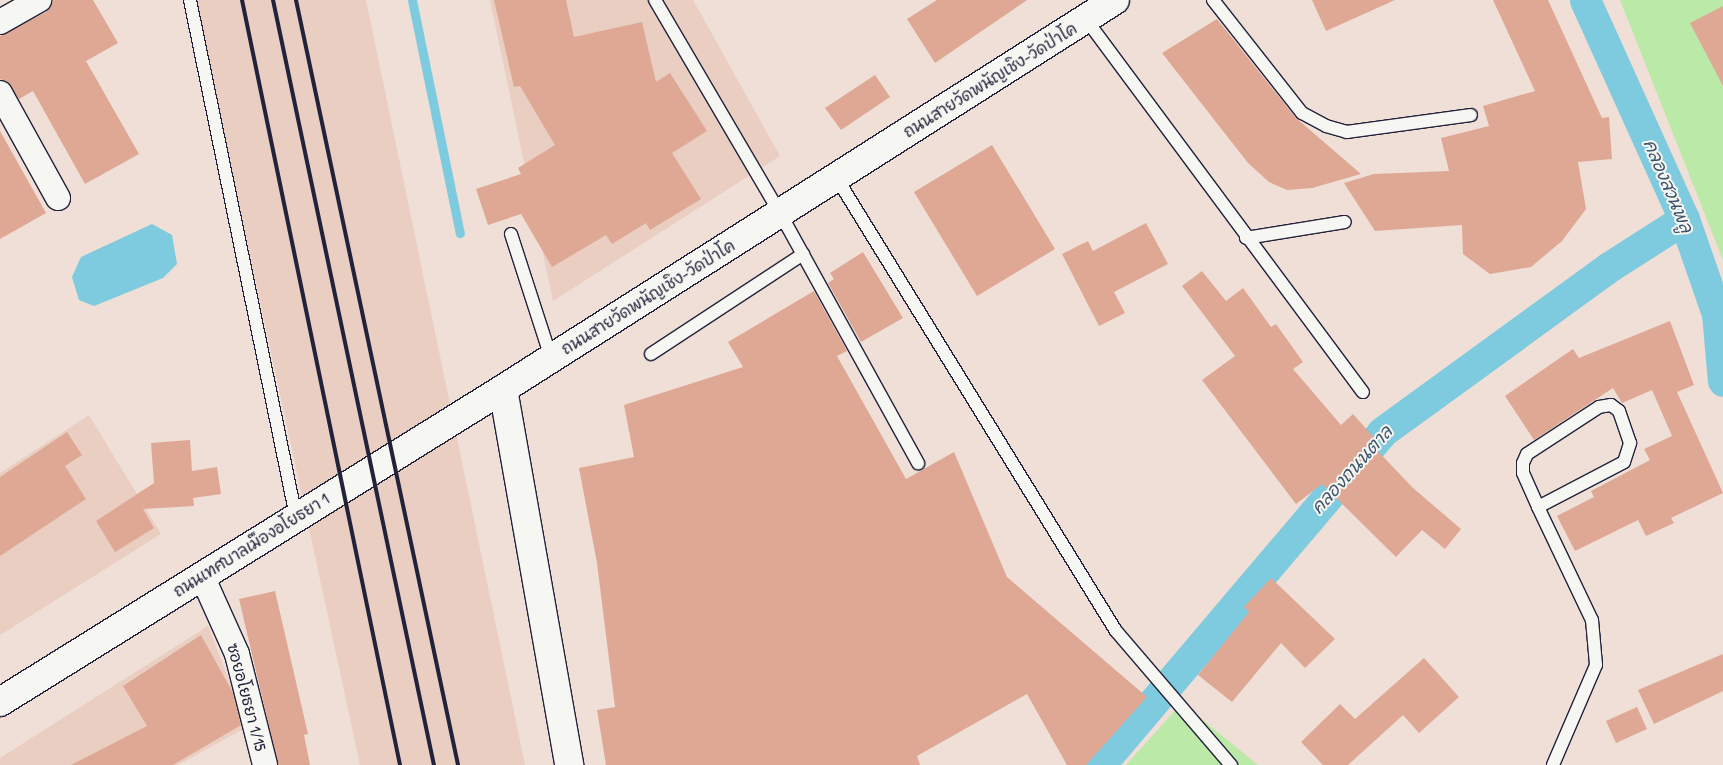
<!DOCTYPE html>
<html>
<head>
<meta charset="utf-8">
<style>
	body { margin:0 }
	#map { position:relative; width:1723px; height:765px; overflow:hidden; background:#efdfd6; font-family:"Patrick Hand","Playpen Sans Thai",sans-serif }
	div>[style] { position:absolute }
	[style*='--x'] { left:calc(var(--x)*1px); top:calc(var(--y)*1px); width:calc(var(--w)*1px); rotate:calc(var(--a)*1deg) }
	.built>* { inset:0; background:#eacec2 }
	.green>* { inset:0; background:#bbe9a7 }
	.water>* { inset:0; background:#7ecade }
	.stream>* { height:9px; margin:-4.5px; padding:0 4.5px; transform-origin:4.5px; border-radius:4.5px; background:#7ecade }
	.canal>* { height:31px; margin:-15.5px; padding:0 15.5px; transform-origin:15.5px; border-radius:15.5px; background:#7ecade }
	.building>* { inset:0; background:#dea895 }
	.roads { filter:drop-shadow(1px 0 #22223b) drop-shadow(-1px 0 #22223b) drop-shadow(0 1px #22223b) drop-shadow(0 -1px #22223b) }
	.lane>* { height:12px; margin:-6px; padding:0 6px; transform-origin:6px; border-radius:6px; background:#f6f6f2 }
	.street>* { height:24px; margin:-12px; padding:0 12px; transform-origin:12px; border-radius:12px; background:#f6f6f2 }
	.secondary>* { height:28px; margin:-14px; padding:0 14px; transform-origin:14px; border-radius:14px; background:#f6f6f2 }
	.rail>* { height:4px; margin:-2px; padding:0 2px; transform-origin:2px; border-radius:2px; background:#22223b }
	span { translate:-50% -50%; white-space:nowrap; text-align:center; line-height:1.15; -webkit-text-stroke:4px #f6f6f2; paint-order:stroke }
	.street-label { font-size:16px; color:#22223b }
	.water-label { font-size:18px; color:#3e546c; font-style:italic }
</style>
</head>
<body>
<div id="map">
	<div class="built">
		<i style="clip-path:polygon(195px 0,366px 0,525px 765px,360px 765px)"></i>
		<i style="clip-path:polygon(490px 0,693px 0,780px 156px,553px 301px)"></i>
		<i style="clip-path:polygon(89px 415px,161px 534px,0 635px,0 473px)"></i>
		<i style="clip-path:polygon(208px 626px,247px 727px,178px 765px,0 765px,0 758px)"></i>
	</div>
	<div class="green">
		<i style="clip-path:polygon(1620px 0,1723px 0,1723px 260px)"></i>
		<i style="clip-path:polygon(1182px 703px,1258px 765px,1126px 765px)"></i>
	</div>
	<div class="water">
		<i style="clip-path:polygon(152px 224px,172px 235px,177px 264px,163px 278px,94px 306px,79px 300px,72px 277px,81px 257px)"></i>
	</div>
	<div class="stream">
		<i style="--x:412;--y:0;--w:238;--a:78.4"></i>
	</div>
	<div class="canal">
		<i style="--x:1585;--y:0;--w:240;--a:65.7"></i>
		<i style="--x:1684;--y:219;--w:101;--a:70.8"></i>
		<i style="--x:1717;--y:314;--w:67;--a:84.9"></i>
		<i style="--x:1100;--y:765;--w:436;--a:-49.7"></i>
		<i style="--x:1382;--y:432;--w:281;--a:-36"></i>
		<i style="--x:1609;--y:267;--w:89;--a:-32.6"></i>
	</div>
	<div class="building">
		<i style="clip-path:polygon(53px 0,93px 0,118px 43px,86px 61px,139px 154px,85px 184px,33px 91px,19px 99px,7px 82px,0 79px,0 36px,46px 12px)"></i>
		<i style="clip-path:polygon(494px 0,566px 0,574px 37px,642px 22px,656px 82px,670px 73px,707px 131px,672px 153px,701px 199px,650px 230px,646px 223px,612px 244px,606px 235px,552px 267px,521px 214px,488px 225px,476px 189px,521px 174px,518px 168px,555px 145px,520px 86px,514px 87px)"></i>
		<i style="clip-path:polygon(937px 0,1027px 0,935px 63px,907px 19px)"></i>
		<i style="clip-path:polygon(1312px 0,1395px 0,1326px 31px)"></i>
		<i style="clip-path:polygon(1493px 0,1548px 0,1602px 118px,1609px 117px,1612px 159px,1578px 162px,1586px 209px,1562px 241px,1531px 267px,1490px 274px,1463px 254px,1462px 225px,1375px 231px,1344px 183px,1374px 174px,1449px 171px,1441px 138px,1489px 126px,1483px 106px,1535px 91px)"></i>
		<i style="clip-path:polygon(1723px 6px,1723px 86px,1690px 23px)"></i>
		<i style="clip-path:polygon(1217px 19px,1296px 118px,1361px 174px,1312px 188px,1287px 190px,1269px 182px,1248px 163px,1162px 53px)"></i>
		<i style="clip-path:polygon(875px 75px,890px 97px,841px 130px,825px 108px)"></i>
		<i style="clip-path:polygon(0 131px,46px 213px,0 239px)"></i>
		<i style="clip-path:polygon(992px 145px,1055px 249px,977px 296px,914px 192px)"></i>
		<i style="clip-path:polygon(1146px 223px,1168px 264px,1114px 292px,1125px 313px,1099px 326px,1062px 254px,1088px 241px,1093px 251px)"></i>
		<i style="clip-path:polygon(863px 252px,903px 318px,861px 342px,828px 283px,834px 279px,830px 273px)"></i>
		<i style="clip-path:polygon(1202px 271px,1226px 301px,1243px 288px,1271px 327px,1276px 324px,1303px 362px,1293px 369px,1341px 425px,1353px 414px,1377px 441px,1372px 445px,1413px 488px,1461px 529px,1445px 549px,1422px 530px,1396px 557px,1322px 484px,1296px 504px,1202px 380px,1235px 356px,1182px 286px)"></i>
		<i style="clip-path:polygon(814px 291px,847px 351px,837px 356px,906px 479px,954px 452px,1007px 577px,1147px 697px,1086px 765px,1067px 765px,1027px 694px,917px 756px,920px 765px,606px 765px,597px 710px,615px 707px,597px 563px,579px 468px,634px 457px,624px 405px,743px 367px,728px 342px)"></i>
		<i style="clip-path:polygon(1670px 321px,1694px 385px,1677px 392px,1723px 493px,1671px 518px,1674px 523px,1646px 536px,1638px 520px,1575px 551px,1557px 516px,1594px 497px,1591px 491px,1650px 460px,1644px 449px,1672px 436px,1652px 390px,1622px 403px,1613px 388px,1534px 440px,1505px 396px,1573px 349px,1579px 358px)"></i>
		<i style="clip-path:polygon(67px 432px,82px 455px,65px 466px,86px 499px,0 556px,0 477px)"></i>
		<i style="clip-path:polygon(190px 440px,192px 471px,217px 467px,221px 494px,193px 498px,194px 506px,143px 509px,154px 528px,115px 552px,96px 521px,154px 483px,151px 443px)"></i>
		<i style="clip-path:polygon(1271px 578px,1335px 639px,1305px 668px,1281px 643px,1232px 702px,1198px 675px,1249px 612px,1244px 607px)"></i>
		<i style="clip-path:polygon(275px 591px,308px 734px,304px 735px,310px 765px,278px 765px,239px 599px)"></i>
		<i style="clip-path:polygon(201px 635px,233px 693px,241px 725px,173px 765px,71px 765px,147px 726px,123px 686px)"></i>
		<i style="clip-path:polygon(1723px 654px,1723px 691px,1654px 724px,1638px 690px)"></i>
		<i style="clip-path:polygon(1424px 658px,1459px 697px,1419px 733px,1403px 715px,1348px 765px,1323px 765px,1301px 742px,1340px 704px,1355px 719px)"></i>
		<i style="clip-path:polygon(1637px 707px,1647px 729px,1616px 743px,1606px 721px)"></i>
	</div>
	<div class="roads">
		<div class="lane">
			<i style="--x:190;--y:0;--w:528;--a:78.41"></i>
			<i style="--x:655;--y:0;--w:247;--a:59.6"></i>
			<i style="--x:780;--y:213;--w:286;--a:61.1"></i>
			<i style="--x:1213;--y:0;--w:144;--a:51.8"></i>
			<i style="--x:1302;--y:113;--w:27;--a:28"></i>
			<i style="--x:1326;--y:126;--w:22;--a:16"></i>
			<i style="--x:1347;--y:132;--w:125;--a:-7.8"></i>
			<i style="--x:1085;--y:18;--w:466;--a:53.4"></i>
			<i style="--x:836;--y:177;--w:533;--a:58.34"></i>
			<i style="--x:1116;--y:631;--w:177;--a:49.4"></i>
			<i style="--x:511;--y:234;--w:130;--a:72.1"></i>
			<i style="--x:1246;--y:238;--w:100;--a:-9.2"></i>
			<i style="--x:651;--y:354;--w:182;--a:-33.3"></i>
			<i style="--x:1538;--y:507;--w:97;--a:-27.6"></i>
			<i style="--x:1624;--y:462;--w:20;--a:-72"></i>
			<i style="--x:1630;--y:443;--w:34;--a:-109"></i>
			<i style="--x:1619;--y:411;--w:10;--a:-143"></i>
			<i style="--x:1611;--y:405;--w:12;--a:171"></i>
			<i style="--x:1599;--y:407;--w:86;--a:146.9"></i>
			<i style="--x:1527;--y:454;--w:10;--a:114"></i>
			<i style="--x:1523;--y:463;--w:10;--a:90"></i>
			<i style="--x:1523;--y:473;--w:37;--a:66"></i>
			<i style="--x:1538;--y:507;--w:125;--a:64.5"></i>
			<i style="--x:1592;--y:620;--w:45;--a:84.9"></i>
			<i style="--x:1596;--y:665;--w:109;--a:113.3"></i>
		</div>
		<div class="street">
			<i style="--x:0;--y:22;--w:45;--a:-29.4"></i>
			<i style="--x:0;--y:93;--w:120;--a:61.1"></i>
			<i style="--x:202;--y:576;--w:85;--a:65.8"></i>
			<i style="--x:237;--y:654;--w:114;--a:75.8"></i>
		</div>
		<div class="secondary">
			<i style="--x:503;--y:389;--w:382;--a:80"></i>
			<i style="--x:0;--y:702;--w:592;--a:-31.89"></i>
			<i style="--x:503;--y:389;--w:725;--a:-32.44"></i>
		</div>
	</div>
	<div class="rail">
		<i style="--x:242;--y:0;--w:781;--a:78.33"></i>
		<i style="--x:273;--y:0;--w:782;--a:78.12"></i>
		<i style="--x:296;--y:0;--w:782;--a:78.04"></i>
	</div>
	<div class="street-label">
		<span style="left:990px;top:80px;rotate:-32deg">ถนนสายวัดพนัญเชิง-วัดป่าโค</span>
		<span style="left:648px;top:297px;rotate:-32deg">ถนนสายวัดพนัญเชิง-วัดป่าโค</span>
		<span style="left:251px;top:545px;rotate:-32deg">ถนนเทศบาลเมืองอโยธยา 1</span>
		<span style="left:247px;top:697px;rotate:75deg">ซอยอโยธยา 1/15</span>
	</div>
	<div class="water-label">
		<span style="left:1668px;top:186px;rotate:67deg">คลองสวนพลู</span>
		<span style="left:1352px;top:470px;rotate:-48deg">คลองถนนตาล</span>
	</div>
</div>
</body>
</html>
